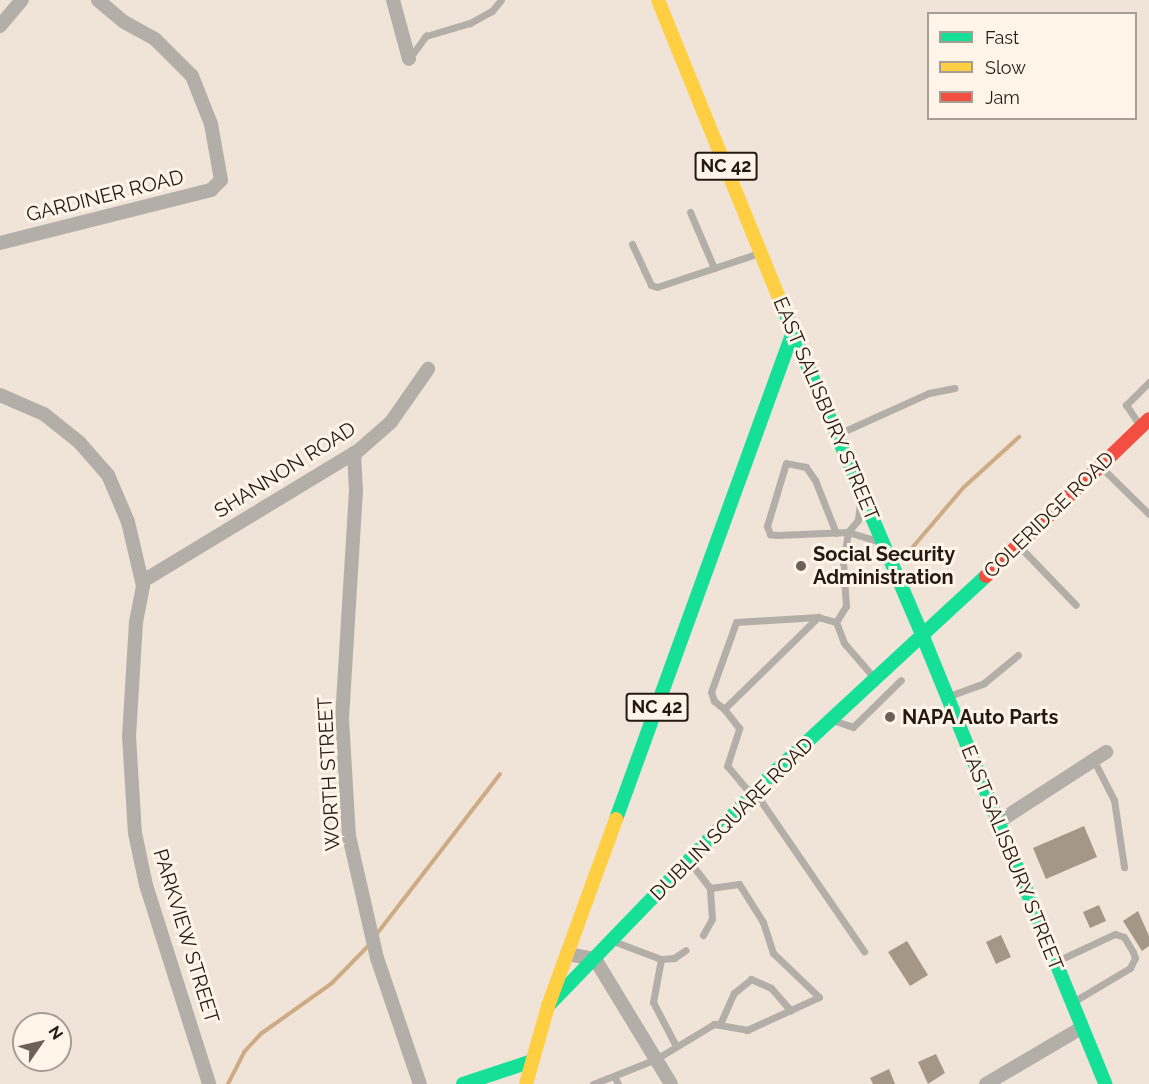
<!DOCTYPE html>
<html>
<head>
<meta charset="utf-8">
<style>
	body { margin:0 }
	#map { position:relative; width:1149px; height:1084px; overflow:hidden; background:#f0e4d8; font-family:Raleway,sans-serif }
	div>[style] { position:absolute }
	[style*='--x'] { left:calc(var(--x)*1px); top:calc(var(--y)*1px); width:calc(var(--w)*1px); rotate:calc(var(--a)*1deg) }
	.stream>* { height:4px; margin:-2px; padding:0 2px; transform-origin:2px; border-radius:2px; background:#ceab85 }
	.building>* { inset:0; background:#a59788 }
	.lane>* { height:7px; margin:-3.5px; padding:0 3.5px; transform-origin:3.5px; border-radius:3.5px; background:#b4aea9 }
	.street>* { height:14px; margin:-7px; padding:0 7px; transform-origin:7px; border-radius:7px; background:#b4aea9 }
	.fast>* { height:14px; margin:-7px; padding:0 7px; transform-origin:7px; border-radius:7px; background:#16e098 }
	.slow>* { height:14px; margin:-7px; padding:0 7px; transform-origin:7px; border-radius:7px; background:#ffcf43 }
	.jam>* { height:14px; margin:-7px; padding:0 7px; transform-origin:7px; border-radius:7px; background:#f24e42 }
	.dots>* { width:16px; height:16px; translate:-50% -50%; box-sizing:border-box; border:3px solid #fff4e8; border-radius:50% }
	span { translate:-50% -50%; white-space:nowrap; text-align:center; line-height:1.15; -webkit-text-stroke:6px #fff4e8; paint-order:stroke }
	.shield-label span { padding:2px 4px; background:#fff4e8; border:2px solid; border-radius:4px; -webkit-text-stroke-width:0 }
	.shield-label { font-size:18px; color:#241a10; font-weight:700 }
	.street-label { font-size:20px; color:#241a10 }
	.poi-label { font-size:20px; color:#241a10; font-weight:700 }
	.left { translate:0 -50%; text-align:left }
	.legend { position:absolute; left:927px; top:12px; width:210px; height:108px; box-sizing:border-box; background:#fff4e8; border:2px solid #a79d92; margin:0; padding:8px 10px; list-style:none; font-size:18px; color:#241a10 }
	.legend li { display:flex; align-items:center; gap:12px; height:30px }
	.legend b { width:30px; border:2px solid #a79d92 }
	.north { position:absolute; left:12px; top:1012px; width:60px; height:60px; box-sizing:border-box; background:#fff4e8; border:2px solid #a79d92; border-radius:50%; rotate:56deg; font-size:16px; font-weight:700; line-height:24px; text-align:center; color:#241a10 }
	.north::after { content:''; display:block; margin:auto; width:21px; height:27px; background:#6b6156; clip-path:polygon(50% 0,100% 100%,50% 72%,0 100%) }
</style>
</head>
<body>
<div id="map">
	<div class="stream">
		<i style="--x:906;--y:555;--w:88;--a:-49.6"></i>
		<i style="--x:963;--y:488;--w:76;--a:-42.3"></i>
		<i style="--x:376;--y:935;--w:203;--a:-52.4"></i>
		<i style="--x:228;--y:1084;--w:36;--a:-63"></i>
		<i style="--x:244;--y:1052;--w:26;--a:-47"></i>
		<i style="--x:262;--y:1033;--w:86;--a:-35.5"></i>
		<i style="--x:332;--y:983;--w:54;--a:-45.7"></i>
	</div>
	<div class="building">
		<i style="clip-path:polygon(1084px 826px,1097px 857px,1046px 879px,1033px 848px)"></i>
		<i style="clip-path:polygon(1099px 905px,1106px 921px,1090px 928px,1083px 912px)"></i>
		<i style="clip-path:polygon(1138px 911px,1149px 936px,1149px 946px,1142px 951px,1123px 921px)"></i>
		<i style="clip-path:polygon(1001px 935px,1011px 957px,996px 964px,986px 942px)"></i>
		<i style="clip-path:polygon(907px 941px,928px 975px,910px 986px,888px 952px)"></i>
		<i style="clip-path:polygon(936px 1054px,945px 1073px,928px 1084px,918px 1062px)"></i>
		<i style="clip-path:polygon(889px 1069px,895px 1084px,873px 1084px,870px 1078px)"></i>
	</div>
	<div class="lane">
		<i style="--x:409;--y:59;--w:29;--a:-54"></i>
		<i style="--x:426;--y:36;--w:46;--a:-16.5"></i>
		<i style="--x:470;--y:23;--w:25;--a:-29"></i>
		<i style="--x:492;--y:11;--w:14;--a:-51"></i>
		<i style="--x:690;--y:212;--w:61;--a:66.8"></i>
		<i style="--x:632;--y:244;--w:45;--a:65.1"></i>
		<i style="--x:651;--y:285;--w:6;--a:18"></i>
		<i style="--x:657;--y:287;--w:108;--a:-18.4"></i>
		<i style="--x:1141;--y:427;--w:27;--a:-124"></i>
		<i style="--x:1126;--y:405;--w:33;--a:-45"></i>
		<i style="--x:838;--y:434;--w:100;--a:-24.3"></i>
		<i style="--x:929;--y:393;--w:26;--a:-11"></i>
		<i style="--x:1102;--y:468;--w:66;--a:44.4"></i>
		<i style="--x:860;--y:503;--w:17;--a:97"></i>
		<i style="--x:858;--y:520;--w:16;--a:130"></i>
		<i style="--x:848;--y:532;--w:31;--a:17"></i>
		<i style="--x:836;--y:533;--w:57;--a:-111.6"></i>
		<i style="--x:815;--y:480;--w:16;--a:-125"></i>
		<i style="--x:806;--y:467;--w:20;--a:-169"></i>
		<i style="--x:786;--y:463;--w:66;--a:106.8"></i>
		<i style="--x:767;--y:526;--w:9;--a:69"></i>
		<i style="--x:770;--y:534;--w:7;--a:8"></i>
		<i style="--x:777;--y:535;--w:71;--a:-2.4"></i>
		<i style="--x:848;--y:532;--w:30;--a:99"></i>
		<i style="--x:843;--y:562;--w:44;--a:86.1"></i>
		<i style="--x:846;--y:606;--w:19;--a:122"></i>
		<i style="--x:1018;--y:545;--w:83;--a:46"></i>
		<i style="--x:949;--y:696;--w:37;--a:-20"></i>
		<i style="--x:984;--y:683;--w:44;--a:-39.5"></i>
		<i style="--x:724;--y:709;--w:13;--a:-141"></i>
		<i style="--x:714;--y:701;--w:9;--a:-108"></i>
		<i style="--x:711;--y:692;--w:74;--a:-70.3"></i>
		<i style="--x:736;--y:622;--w:82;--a:-3.5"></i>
		<i style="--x:835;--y:721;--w:19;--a:18"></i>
		<i style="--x:853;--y:727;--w:67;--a:-44.4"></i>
		<i style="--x:1094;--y:761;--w:44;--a:62.9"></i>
		<i style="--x:1114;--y:800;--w:68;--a:81.5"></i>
		<i style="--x:750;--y:793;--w:35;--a:-130"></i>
		<i style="--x:727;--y:766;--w:40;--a:-72"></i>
		<i style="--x:739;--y:728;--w:24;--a:-128"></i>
		<i style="--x:724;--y:709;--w:132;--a:-44.4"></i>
		<i style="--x:818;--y:617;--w:19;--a:16"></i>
		<i style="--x:836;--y:622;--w:22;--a:69"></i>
		<i style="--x:844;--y:643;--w:49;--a:49.1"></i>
		<i style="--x:756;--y:794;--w:191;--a:55.5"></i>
		<i style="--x:703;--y:935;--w:18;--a:-61"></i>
		<i style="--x:712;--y:919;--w:31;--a:-94"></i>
		<i style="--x:613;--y:941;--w:51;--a:20.6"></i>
		<i style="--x:661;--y:959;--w:44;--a:100.5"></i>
		<i style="--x:653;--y:1002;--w:50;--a:62.4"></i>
		<i style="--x:661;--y:959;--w:13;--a:-4"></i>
		<i style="--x:674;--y:958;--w:14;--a:-34"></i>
		<i style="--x:1057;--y:961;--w:64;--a:-25"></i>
		<i style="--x:1115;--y:934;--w:9;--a:18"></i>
		<i style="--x:1124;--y:937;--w:17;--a:59"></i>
		<i style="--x:1133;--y:952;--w:6;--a:72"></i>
		<i style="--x:1135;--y:958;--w:11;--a:117"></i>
		<i style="--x:1130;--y:968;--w:66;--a:149.2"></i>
		<i style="--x:720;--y:1024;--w:34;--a:-66"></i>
		<i style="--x:734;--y:993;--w:22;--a:-39"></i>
		<i style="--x:751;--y:979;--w:22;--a:24"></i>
		<i style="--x:771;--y:988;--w:30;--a:49"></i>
		<i style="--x:614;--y:1076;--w:9;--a:63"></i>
		<i style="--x:593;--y:1084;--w:68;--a:-21.6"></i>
		<i style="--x:656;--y:1059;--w:68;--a:-31.1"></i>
		<i style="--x:714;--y:1024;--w:34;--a:10"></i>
		<i style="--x:747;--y:1030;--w:79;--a:-24.6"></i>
		<i style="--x:819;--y:997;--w:64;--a:-136.3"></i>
		<i style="--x:773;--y:953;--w:33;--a:-108"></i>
		<i style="--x:763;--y:922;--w:45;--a:-122.3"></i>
		<i style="--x:739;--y:884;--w:29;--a:172"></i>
		<i style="--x:710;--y:888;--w:34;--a:-128"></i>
	</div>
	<div class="street">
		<i style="--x:393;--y:0;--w:61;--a:74.8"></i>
		<i style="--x:0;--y:26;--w:34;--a:-50"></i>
		<i style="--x:0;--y:243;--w:218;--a:-14.1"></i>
		<i style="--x:211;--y:190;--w:14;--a:-45"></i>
		<i style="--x:221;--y:180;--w:57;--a:-100.1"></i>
		<i style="--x:211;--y:124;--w:52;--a:-111.6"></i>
		<i style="--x:192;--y:76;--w:52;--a:-135"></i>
		<i style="--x:155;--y:39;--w:35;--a:-151"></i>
		<i style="--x:124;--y:22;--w:34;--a:-140"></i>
		<i style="--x:0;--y:395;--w:48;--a:23.4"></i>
		<i style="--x:44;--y:414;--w:45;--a:38.7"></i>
		<i style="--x:79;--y:442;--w:44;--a:48.7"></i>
		<i style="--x:108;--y:475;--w:51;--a:66.9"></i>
		<i style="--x:128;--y:522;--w:66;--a:76.8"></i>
		<i style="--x:143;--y:586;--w:37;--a:101"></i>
		<i style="--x:136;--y:622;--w:114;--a:93.5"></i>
		<i style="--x:129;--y:736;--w:97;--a:86.5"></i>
		<i style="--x:135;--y:833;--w:53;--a:78.1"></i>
		<i style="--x:146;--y:885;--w:209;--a:72.4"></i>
		<i style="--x:354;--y:453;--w:37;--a:87"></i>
		<i style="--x:356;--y:490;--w:229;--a:93.5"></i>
		<i style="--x:342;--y:719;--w:117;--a:86.6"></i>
		<i style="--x:349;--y:836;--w:125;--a:77.1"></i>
		<i style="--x:377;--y:958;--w:133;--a:71.2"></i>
		<i style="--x:143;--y:581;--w:251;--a:-31.2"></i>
		<i style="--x:358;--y:451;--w:44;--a:-41.3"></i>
		<i style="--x:391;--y:422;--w:65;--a:-55.1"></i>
		<i style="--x:998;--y:822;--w:129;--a:-32.9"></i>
		<i style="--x:567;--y:954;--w:28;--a:10"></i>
		<i style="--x:595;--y:959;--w:146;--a:58.7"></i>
		<i style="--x:986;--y:1084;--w:110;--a:-30.5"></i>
	</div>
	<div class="fast">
		<i style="--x:793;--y:332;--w:332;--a:66.9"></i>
		<i style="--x:923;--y:637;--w:483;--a:67.8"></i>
		<i style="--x:616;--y:819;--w:518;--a:-70.03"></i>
		<i style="--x:793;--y:332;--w:37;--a:-112"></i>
		<i style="--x:548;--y:1006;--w:318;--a:-46"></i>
		<i style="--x:769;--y:777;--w:296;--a:-42.8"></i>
		<i style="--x:463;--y:1084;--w:73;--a:-18.4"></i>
	</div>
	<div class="slow">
		<i style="--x:658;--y:0;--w:322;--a:67.9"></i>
		<i style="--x:526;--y:1084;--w:81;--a:-74.2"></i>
		<i style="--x:548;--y:1006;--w:199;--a:-70"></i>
	</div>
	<div class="jam">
		<i style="--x:986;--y:576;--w:226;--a:-43.9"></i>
	</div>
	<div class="dots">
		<i style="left:801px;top:566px;background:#6b6156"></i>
		<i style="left:890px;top:717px;background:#6b6156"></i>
	</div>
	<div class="shield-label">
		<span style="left:726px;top:166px">NC 42</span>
		<span style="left:657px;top:707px">NC 42</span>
	</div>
	<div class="street-label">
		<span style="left:105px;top:196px;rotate:-14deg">GARDINER ROAD</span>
		<span style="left:826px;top:409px;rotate:67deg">EAST SALISBURY STREET</span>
		<span style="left:285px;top:470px;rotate:-32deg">SHANNON ROAD</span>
		<span style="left:1049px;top:515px;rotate:-44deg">COLERIDGE ROAD</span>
		<span style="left:329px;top:774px;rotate:-93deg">WORTH STREET</span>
		<span style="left:732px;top:819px;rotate:-45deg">DUBLIN SQUARE ROAD</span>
		<span style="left:1012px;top:858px;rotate:68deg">EAST SALISBURY STREET</span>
		<span style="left:186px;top:936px;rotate:73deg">PARKVIEW STREET</span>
	</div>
	<div class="poi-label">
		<span class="left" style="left:813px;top:566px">Social Security<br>Administration</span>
		<span class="left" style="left:902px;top:717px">NAPA Auto Parts</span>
	</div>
	<ul class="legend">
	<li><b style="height:8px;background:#16e098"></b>Fast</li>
	<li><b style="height:8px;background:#ffcf43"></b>Slow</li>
	<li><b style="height:8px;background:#f24e42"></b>Jam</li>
	</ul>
	<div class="north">N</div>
</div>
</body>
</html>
